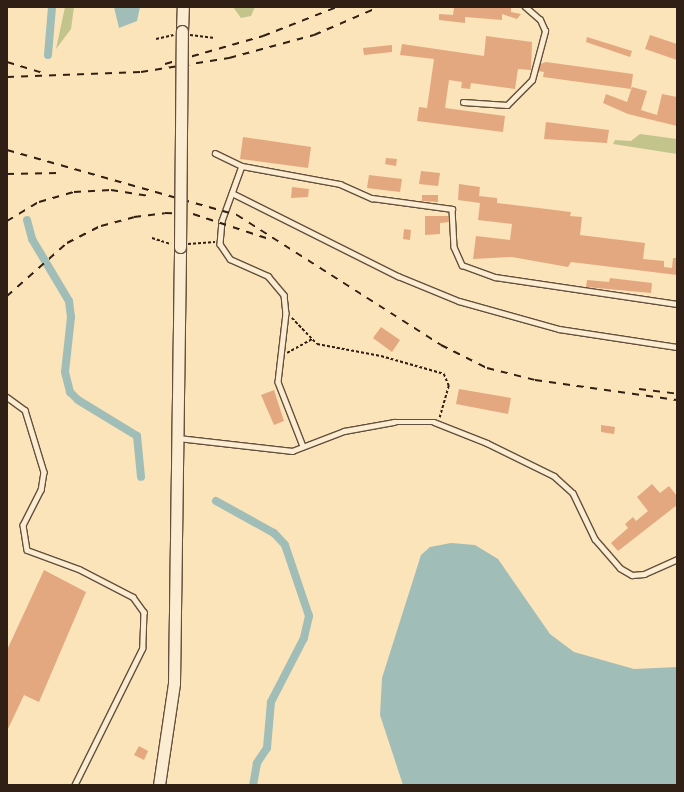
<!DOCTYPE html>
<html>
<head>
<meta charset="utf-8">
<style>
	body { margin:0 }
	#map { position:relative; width:684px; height:792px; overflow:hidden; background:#fbe4b9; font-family:Alegreya,serif }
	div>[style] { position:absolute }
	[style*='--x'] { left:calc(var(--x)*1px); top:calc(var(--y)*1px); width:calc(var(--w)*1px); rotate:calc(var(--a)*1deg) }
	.green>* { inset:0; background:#c3c38c }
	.water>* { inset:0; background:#a1bdb7 }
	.canal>* { height:8px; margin:-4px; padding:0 4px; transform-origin:4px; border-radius:4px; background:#a1bdb7 }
	.building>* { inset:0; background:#e4a880 }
	.path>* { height:1.5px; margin-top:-0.75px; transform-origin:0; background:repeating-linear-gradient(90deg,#301f14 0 3px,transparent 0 5px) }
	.roads { filter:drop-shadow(1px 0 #63503d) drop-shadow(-1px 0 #63503d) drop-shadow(0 1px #63503d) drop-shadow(0 -1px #63503d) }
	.service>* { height:4.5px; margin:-2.25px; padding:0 2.25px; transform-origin:2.25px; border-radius:2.25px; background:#fcedd2 }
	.tertiary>* { height:11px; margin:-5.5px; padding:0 5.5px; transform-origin:5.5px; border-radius:5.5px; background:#fcedd2 }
	.rail>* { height:2px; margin-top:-1px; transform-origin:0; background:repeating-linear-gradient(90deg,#301f14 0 7px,transparent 0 14px) }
	.bridges { filter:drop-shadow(1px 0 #63503d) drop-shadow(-1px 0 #63503d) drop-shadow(0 1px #63503d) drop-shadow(0 -1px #63503d) }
	.tertiary-bridge>* { height:11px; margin:-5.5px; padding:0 5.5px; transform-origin:5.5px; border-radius:5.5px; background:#fcedd2 }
	span { translate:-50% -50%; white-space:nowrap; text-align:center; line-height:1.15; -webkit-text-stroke:3px #fcedd2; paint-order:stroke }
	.frame { position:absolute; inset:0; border:8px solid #301f14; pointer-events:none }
</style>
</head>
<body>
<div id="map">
	<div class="green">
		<i style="clip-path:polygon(65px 7px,74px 7px,71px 29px,56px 49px)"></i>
		<i style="clip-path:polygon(233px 7px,255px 7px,251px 16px,241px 18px)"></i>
		<i style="clip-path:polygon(640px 134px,677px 139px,677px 154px,613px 144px,615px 140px,631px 141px)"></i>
	</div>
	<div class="water">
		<i style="clip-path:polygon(114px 7px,140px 7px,137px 21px,119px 28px)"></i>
		<i style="clip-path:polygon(451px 543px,475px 545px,498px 559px,550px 634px,574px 652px,634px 669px,677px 667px,677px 785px,403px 785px,380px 715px,382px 678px,421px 555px,430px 547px)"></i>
	</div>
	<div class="canal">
		<i style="--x:48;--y:55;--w:48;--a:-85.2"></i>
		<i style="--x:27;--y:220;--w:20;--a:75"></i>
		<i style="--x:32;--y:239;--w:72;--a:59.2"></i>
		<i style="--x:69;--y:301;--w:16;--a:83"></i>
		<i style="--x:71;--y:317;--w:55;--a:96.2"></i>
		<i style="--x:65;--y:372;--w:21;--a:76"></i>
		<i style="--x:70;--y:392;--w:11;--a:45"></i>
		<i style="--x:78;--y:400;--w:69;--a:31.4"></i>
		<i style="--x:137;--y:436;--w:41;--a:84.4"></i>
		<i style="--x:216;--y:501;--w:66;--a:28.9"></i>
		<i style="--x:274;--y:533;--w:16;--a:47"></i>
		<i style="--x:285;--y:545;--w:75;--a:71.3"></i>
		<i style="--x:309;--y:616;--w:23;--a:103"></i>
		<i style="--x:304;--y:638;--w:72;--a:117.3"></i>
		<i style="--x:271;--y:702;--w:46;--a:95"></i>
		<i style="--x:267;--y:748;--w:18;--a:124"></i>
		<i style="--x:257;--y:763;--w:22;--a:100"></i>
	</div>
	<div class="building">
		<i style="clip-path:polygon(465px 7px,511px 8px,511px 12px,521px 14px,517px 19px,502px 14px,502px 20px,465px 17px,465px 23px,439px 20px,439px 14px,453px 15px,454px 8px)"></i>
		<i style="clip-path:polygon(650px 35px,677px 44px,677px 60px,645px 49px)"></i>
		<i style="clip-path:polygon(486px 36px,532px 42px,531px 70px,518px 69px,515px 89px,471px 83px,470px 89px,461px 88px,462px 82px,449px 80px,445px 108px,505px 116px,503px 132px,417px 121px,419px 107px,427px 108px,434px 59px,400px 55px,402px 44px,484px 56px)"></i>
		<i style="clip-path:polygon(587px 37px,632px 51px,630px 57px,586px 42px)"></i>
		<i style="clip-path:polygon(392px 45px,392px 52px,364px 55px,363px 48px)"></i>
		<i style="clip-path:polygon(546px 62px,633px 74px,631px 89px,543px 77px,544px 72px,538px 71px,540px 64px)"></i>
		<i style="clip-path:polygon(632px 87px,647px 91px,641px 110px,657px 115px,662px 94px,677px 97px,677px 126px,628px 114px,603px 103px,606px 94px,627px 102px)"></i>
		<i style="clip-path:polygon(546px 122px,609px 130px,607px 143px,544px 139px)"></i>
		<i style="clip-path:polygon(243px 137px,311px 147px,308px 168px,240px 159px)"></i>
		<i style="clip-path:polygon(386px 158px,397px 159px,396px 166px,385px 164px)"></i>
		<i style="clip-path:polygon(421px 171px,440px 173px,438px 186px,419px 184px)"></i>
		<i style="clip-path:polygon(369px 175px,402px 179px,400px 192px,367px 188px)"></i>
		<i style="clip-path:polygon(459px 184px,480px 187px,479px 196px,497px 198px,497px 203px,571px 212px,570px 216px,582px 217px,580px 235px,645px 243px,643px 259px,664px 261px,664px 267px,672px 268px,673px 258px,677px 258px,677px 275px,571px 262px,568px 267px,512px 257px,473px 259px,476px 236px,510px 240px,512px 224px,478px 220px,480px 203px,458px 200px)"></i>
		<i style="clip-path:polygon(292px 187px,309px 189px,308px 197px,291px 198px)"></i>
		<i style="clip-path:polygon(422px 195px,438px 195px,438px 202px,422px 201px)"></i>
		<i style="clip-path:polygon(425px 216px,449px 216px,449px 222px,440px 223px,440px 234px,425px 235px)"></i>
		<i style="clip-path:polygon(404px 229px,411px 230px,410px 240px,403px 239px)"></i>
		<i style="clip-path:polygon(610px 278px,652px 283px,651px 293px,586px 287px,587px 280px,609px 282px)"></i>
		<i style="clip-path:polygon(381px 327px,400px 340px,392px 352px,373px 338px)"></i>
		<i style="clip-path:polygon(459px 389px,511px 398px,508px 414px,456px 404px)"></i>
		<i style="clip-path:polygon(274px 390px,284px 421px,274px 425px,261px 395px)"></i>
		<i style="clip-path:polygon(601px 425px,615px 427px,614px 434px,601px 432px)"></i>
		<i style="clip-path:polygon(652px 484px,660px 493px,669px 486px,677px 496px,677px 505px,618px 551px,611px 543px,628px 528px,625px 524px,633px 517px,636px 521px,648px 511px,637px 497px)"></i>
		<i style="clip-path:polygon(44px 570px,86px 592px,39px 702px,24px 695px,7px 731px,7px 650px)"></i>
		<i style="clip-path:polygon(139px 746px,148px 751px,144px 760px,134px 755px)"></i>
	</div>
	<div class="path">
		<i style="--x:190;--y:35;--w:25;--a:7"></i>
		<i style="--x:156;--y:39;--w:18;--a:-13"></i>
		<i style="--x:152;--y:238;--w:20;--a:18"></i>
		<i style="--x:188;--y:244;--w:27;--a:-4"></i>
		<i style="--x:292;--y:318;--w:36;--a:46"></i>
		<i style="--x:317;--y:344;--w:65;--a:10.6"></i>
		<i style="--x:381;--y:356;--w:66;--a:15.9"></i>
		<i style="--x:444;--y:374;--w:13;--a:67"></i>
		<i style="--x:449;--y:386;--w:33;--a:106"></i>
		<i style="--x:287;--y:353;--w:29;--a:-29"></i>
	</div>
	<div class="roads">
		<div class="service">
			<i style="--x:463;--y:102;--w:44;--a:3.9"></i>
			<i style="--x:507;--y:105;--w:35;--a:-45"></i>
			<i style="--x:532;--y:80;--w:51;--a:-75.1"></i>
			<i style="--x:545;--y:31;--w:12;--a:-114"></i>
			<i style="--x:540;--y:20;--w:20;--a:-139"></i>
			<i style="--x:215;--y:153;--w:30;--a:26"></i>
			<i style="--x:242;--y:166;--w:100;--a:10.4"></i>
			<i style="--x:340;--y:184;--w:35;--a:24"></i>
			<i style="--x:372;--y:198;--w:81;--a:7.8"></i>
			<i style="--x:452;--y:209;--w:38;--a:87"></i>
			<i style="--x:454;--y:247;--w:20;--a:66"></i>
			<i style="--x:462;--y:265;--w:35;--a:20"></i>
			<i style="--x:495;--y:277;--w:184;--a:8.4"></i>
			<i style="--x:242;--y:166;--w:59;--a:110"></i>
			<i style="--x:222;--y:221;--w:23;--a:95"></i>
			<i style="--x:220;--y:244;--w:18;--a:56"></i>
			<i style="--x:230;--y:259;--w:42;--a:24.1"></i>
			<i style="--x:268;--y:276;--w:25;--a:50"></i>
			<i style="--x:284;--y:295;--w:18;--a:84"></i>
			<i style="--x:286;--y:313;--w:69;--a:96.6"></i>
			<i style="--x:278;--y:382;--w:69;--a:68.7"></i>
			<i style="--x:232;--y:193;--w:186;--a:26.6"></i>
			<i style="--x:398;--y:276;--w:66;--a:22.3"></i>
			<i style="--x:459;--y:301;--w:104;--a:15.6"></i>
			<i style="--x:559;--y:329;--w:119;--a:8.7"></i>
			<i style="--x:7;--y:397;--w:22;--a:36"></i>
			<i style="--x:25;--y:410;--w:65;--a:73"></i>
			<i style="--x:44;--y:472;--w:18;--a:99"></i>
			<i style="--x:41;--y:490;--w:39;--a:117"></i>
			<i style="--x:23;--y:525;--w:25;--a:81"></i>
			<i style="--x:27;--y:550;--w:55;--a:20.1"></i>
			<i style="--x:79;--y:569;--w:61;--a:27.4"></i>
			<i style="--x:133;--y:597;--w:19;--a:54"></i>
			<i style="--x:144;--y:612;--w:36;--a:92"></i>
			<i style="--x:143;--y:648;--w:153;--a:116.4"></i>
			<i style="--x:178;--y:438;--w:115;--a:6.5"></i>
			<i style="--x:292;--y:451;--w:56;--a:-21"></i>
			<i style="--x:344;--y:431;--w:51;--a:-10.2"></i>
			<i style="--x:394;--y:422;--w:40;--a:0"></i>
			<i style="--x:434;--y:422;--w:57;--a:21.6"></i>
			<i style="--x:487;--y:443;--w:75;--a:26.2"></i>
			<i style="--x:554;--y:476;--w:25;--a:42"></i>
			<i style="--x:573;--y:493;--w:51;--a:64.4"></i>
			<i style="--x:595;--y:539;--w:38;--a:49"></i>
			<i style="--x:620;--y:568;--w:14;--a:30"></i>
			<i style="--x:632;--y:575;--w:12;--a:-5"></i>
			<i style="--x:644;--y:574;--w:36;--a:-24"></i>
		</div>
		<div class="tertiary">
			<i style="--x:182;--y:31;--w:24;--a:-88"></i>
			<i style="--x:159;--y:785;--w:103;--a:-81.6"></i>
			<i style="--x:174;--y:683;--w:436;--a:-89.2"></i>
		</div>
	</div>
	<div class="rail">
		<i style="--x:7;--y:62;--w:38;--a:17"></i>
		<i style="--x:165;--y:64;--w:102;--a:-15.9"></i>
		<i style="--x:263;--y:36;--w:79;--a:-21.4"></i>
		<i style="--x:7;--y:77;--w:134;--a:-2.1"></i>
		<i style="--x:141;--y:72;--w:89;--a:-9"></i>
		<i style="--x:229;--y:58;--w:88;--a:-15.1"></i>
		<i style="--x:314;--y:35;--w:71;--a:-23.3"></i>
		<i style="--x:7;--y:150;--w:239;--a:15.8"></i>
		<i style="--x:237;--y:215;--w:242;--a:32.5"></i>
		<i style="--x:441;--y:345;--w:51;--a:26.6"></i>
		<i style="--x:487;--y:368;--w:49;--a:14"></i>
		<i style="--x:535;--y:380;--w:143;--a:8"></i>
		<i style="--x:7;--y:174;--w:51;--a:-1.1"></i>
		<i style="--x:7;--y:221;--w:37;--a:-31"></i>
		<i style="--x:39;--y:202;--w:36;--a:-16"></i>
		<i style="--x:74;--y:192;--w:37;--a:-3"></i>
		<i style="--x:111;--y:190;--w:37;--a:9"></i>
		<i style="--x:7;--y:296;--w:80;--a:-41.5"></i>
		<i style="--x:67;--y:243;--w:38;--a:-27"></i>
		<i style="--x:101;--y:226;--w:34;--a:-15"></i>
		<i style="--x:134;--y:217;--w:31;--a:-7"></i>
		<i style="--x:165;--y:213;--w:28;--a:2"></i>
		<i style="--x:193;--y:214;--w:80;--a:18.2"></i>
		<i style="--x:639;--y:389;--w:38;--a:7"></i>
	</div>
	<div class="bridges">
		<div class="tertiary-bridge">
			<i style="--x:180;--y:247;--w:216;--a:-89.5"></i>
		</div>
	</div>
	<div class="frame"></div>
</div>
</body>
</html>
